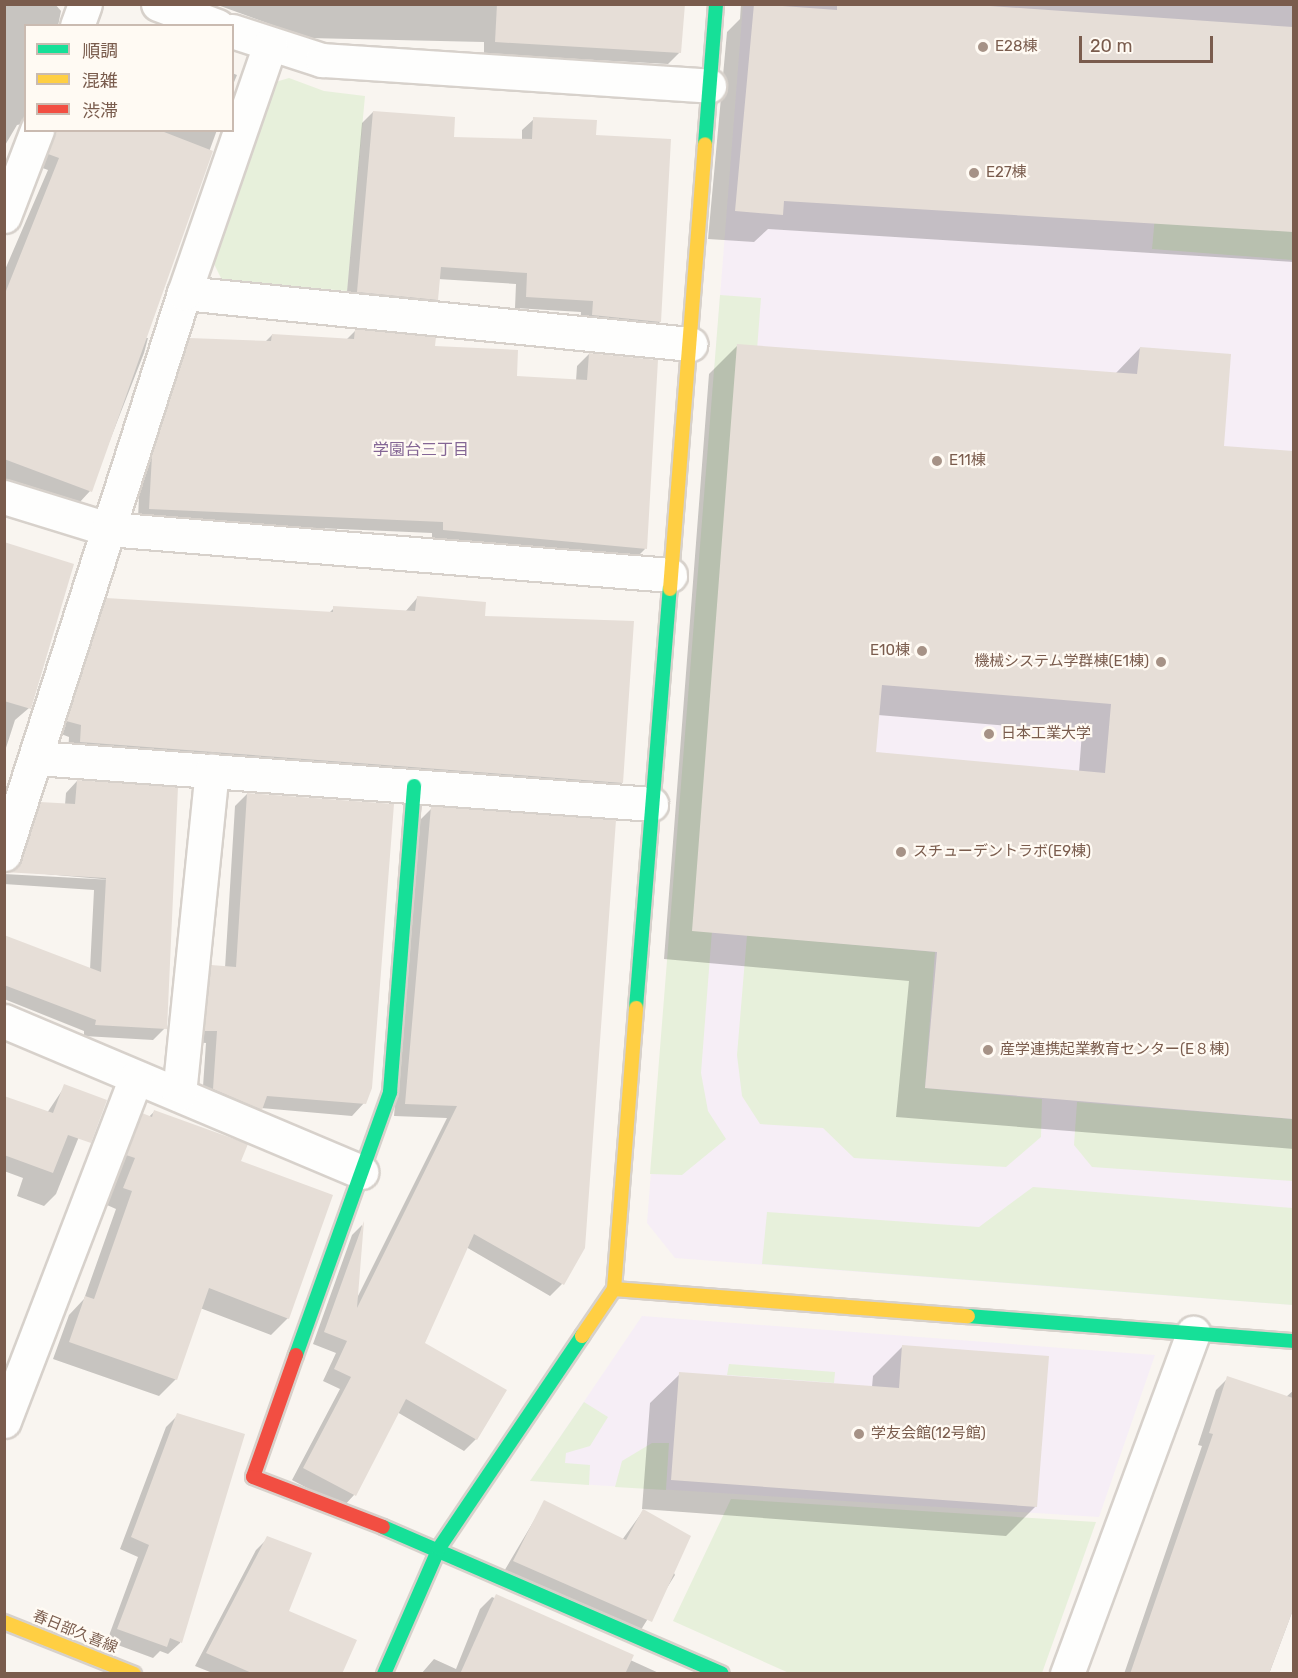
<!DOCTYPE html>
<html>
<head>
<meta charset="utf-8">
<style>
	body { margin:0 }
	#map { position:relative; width:1298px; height:1678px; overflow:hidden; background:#f9f5f0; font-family:Rubik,"Noto Sans JP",sans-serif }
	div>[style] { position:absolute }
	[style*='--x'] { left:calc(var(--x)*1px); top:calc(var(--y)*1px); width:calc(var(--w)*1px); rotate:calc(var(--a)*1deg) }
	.education>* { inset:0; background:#f6eef6 }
	.green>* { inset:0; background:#e7f0db }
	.shadow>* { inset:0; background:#0003 }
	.building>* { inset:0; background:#e6ded7 }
	.roads { filter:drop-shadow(2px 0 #d7d1cb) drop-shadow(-2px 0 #d7d1cb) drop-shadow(0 2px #d7d1cb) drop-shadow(0 -2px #d7d1cb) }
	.street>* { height:33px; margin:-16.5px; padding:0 16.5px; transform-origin:16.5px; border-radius:16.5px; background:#fefefd }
	.fast>* { height:14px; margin:-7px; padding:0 7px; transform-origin:7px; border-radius:7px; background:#16e098 }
	.slow>* { height:14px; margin:-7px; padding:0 7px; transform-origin:7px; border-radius:7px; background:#ffcf43 }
	.jam>* { height:14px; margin:-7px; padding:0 7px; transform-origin:7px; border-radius:7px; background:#f24e42 }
	.dots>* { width:16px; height:16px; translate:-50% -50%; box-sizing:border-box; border:3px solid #fffaf3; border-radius:50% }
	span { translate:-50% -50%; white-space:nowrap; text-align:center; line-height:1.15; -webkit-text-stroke:4.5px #fffaf3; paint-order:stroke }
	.poi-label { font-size:15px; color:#7a5c4d }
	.left { translate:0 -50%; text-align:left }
	.right { translate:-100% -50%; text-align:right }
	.street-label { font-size:15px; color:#7a5c4d }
	.neighbourhood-label { font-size:16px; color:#846695 }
	.frame { position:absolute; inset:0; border:6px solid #7a5c4d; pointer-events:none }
	.legend { position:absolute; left:24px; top:24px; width:210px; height:108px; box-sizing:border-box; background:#fffaf3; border:2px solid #cabbb1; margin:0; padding:8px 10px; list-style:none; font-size:18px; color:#7a5c4d }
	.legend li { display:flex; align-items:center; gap:12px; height:30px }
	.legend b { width:30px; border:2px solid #cabbb1 }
	.scale { position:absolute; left:1079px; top:36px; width:134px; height:27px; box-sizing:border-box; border:3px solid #7a5c4d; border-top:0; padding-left:8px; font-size:18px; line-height:21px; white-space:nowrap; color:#7a5c4d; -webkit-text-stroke:4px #fffaf3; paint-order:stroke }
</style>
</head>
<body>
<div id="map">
	<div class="education">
		<i style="clip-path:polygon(743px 5px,1293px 5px,1293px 1305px,675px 1258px,647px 1223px)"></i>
		<i style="clip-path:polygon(642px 1316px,1155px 1355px,1099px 1517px,530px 1481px)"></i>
	</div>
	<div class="green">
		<i style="clip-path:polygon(289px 78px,324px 91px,365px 96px,347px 291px,222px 280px,214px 264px,272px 83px)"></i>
		<i style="clip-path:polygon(1162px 138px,1293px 148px,1293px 260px,1152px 249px)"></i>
		<i style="clip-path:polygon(720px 295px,761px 298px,701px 1073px,708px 1111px,726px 1139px,682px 1175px,650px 1174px)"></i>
		<i style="clip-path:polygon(747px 935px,935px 952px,925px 1088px,1042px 1099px,1041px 1137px,1006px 1167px,854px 1158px,823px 1128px,760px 1124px,742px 1096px,737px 1055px)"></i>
		<i style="clip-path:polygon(1077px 1102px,1293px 1119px,1293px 1181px,1092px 1167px,1074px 1145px)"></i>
		<i style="clip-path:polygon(1033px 1187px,1293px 1208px,1293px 1305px,762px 1264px,767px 1212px,979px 1227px)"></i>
		<i style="clip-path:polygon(729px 1364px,835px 1372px,834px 1383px,727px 1375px)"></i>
		<i style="clip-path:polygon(584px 1402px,608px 1417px,590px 1446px,566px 1453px,565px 1463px,590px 1465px,589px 1485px,530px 1481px)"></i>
		<i style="clip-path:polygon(652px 1443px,669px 1443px,666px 1490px,615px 1487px,622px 1461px)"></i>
		<i style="clip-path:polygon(731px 1499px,1096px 1522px,1042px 1673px,789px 1673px,673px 1621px)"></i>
	</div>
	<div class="shadow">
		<i style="clip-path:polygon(4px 4px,55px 4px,61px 11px,58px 26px,26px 26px,26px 123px,17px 125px,4px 147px)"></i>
		<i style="clip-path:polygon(215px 4px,682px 4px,680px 52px,668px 64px,484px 54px,484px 42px,308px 38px)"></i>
		<i style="clip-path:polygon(741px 4px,1294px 4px,1294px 262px,768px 229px,754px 242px,708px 239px,727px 32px,740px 19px)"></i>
		<i style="clip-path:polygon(232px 73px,237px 75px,232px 87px)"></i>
		<i style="clip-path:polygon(373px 112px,452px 138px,522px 140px,522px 130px,534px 119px,595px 136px,660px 322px,648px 333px,580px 327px,581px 312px,515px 308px,516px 284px,438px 279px,437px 299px,425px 311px,346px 303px,362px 123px)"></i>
		<i style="clip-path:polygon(37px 130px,217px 130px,141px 338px,148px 338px,144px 353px,90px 491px,79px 503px,4px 479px,4px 272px,48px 170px,37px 166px)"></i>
		<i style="clip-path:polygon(355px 331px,434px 347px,515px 378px,576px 381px,577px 366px,589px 354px,645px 549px,633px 561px,432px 541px,432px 533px,138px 520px,140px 469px,178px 352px,190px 340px,265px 342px,272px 335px,346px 340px)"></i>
		<i style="clip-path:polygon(evenodd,738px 345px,1115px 374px,1140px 348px,1223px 447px,1294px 453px,1294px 1149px,896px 1117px,909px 981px,664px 959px,709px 374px,738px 345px,878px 715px,1082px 732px,1079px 772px,874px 754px,878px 715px)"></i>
		<i style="clip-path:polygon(4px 543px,29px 708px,15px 720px,4px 754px)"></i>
		<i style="clip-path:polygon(417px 598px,622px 782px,610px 794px,68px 754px,69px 737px,56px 732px,94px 612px,106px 600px,328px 614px,334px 608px,405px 612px)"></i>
		<i style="clip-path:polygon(77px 781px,177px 789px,165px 1028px,153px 1040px,84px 1036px,84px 1031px,4px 999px,4px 937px,90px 970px,94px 890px,4px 884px,4px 874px,113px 880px,11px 871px,29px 816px,41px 804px,65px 805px,66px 793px)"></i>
		<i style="clip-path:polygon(247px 794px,364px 1103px,352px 1116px,261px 1108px,248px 1121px,202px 1101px,206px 1043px,193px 1042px,200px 979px,212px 967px,225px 968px,235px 806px)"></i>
		<i style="clip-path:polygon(432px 808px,562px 1284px,550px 1296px,466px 1247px,423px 1343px,476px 1439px,464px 1451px,397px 1412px,354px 1495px,343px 1507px,292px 1480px,340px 1389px,323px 1381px,336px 1353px,313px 1344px,352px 1235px,362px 1225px,356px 1300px,447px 1118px,394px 1116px,420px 820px)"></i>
		<i style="clip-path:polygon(65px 1086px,90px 1109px,56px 1194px,44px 1206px,17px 1196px,23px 1178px,4px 1171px,4px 1100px,47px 1113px)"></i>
		<i style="clip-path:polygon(155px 1111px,239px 1161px,288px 1318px,271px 1335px,200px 1308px,176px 1379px,159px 1396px,53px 1359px,69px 1315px,84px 1299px,116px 1209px,107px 1205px,131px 1134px)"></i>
		<i style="clip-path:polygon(902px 1347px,1036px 1506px,1006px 1536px,642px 1509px,650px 1403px,680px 1374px,872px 1387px,873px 1376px)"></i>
		<i style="clip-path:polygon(1228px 1378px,1286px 1397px,1294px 1390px,1294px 1607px,1269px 1674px,1124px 1674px,1202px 1446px,1198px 1445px,1216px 1390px)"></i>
		<i style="clip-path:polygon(178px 1415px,243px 1435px,180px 1643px,168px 1654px,160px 1651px,153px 1658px,107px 1641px,138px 1557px,120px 1549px,166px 1427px)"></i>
		<i style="clip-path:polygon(545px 1502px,622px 1540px,643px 1511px,675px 1575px,639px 1633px,503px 1573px)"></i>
		<i style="clip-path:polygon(268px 1538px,287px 1612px,340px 1674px,215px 1674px,195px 1666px,256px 1550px)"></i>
		<i style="clip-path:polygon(492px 1597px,661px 1674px,421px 1674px,434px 1659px,456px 1669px,480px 1609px)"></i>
	</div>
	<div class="building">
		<i style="clip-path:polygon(497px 4px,685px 4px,681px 53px,495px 42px)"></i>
		<i style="clip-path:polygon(754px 4px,837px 10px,837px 4px,962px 4px,1293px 27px,1293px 232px,784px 201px,783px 215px,735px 211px)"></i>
		<i style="clip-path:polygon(373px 111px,455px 117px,454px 137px,532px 139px,533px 117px,597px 120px,596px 135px,671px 139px,661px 322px,592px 315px,593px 301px,526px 297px,527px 273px,441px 267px,438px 300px,357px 292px)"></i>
		<i style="clip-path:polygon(55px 130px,159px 130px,213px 151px,92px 492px,4px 459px,4px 296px,59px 158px,48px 154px)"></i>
		<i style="clip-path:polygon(355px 329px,436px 337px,435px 346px,518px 350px,517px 376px,587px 380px,589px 353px,658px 360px,647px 549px,443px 530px,443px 522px,149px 509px,152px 455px,189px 338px,271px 341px,272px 334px,354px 339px)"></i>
		<i style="clip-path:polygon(evenodd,737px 344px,1137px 374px,1140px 347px,1231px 354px,1224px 446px,1293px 451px,1293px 1119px,925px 1088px,937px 952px,692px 931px,737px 344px,882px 685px,1111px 704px,1105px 773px,876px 752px,882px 685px)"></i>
		<i style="clip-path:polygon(4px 542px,74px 564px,31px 709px,4px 701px)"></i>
		<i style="clip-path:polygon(417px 596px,486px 602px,485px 616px,634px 621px,623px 783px,80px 742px,81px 725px,66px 721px,106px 598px,333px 612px,333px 606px,415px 611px)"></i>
		<i style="clip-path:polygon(77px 780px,178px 787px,167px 1029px,95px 1025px,96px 1020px,4px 985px,4px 935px,101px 972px,106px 878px,4px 872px,22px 860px,40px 802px,75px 804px)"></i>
		<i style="clip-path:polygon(247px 793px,394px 804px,372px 1088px,366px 1104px,267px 1096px,262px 1110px,213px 1089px,217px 1031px,204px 1031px,211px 965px,236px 967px)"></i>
		<i style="clip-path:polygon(431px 806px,616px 820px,585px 1248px,564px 1285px,474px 1234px,425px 1343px,507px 1390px,477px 1440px,406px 1399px,356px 1496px,303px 1468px,351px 1377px,334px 1369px,347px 1341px,324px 1332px,364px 1221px,357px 1308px,457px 1106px,405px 1104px)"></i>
		<i style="clip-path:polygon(64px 1084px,107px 1100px,91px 1143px,68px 1135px,53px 1173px,4px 1155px,4px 1096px,53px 1113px)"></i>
		<i style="clip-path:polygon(154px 1110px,248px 1144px,241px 1161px,333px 1195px,289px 1319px,209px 1288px,177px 1380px,69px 1342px,85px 1296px,94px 1299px,132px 1191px,123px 1188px,135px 1158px,126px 1155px,142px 1113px,152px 1117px)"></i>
		<i style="clip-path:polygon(902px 1345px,1049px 1356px,1037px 1507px,671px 1480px,679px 1372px,899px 1388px)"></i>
		<i style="clip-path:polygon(1227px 1376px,1293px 1398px,1293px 1610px,1269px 1674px,1130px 1674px,1213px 1434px,1209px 1433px)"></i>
		<i style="clip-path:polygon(177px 1413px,245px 1434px,182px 1643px,170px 1638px,167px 1647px,117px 1629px,149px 1545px,131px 1537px)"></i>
		<i style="clip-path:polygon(544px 1500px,626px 1540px,643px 1509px,691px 1536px,652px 1622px,513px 1561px)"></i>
		<i style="clip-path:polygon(267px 1536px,312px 1553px,289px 1611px,357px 1640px,342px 1674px,254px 1674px,206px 1653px)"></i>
		<i style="clip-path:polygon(496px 1594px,634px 1655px,625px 1674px,460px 1674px)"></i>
	</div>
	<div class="roads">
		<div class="street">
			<i style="--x:158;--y:4;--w:63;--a:20.4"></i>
			<i style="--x:77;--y:26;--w:23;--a:-70"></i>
			<i style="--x:232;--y:31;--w:95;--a:17.9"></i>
			<i style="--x:322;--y:60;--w:388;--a:3.8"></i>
			<i style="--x:4;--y:216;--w:92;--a:-69"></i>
			<i style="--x:184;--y:293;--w:509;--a:5.76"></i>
			<i style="--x:4;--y:497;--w:109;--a:17.1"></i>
			<i style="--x:108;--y:529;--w:564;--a:4.68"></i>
			<i style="--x:37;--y:758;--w:616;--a:4.28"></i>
			<i style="--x:4;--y:854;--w:589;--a:-72.21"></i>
			<i style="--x:184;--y:293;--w:263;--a:-70.9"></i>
			<i style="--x:4;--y:1021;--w:388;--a:22.9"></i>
			<i style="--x:179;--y:1094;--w:325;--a:-84.2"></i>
			<i style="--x:4;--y:1421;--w:368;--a:-69"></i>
			<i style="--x:1067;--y:1674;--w:364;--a:-69.7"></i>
		</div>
		<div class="fast">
			<i style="--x:705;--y:144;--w:140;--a:-85.5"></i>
			<i style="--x:636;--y:1008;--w:420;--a:-85.4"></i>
			<i style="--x:968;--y:1316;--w:327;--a:4.4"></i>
			<i style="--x:296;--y:1355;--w:279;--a:-70.3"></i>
			<i style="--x:390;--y:1092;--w:307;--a:-85.5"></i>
			<i style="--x:383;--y:1527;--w:369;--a:23.4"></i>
			<i style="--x:384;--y:1674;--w:137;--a:-66.4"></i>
			<i style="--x:439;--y:1548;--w:256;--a:-56"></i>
		</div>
		<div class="slow">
			<i style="--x:670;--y:589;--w:446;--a:-85.5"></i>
			<i style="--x:614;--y:1289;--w:355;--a:4.4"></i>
			<i style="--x:582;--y:1336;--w:57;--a:-55.8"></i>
			<i style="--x:614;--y:1289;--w:282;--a:-85.5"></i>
			<i style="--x:4;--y:1622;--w:140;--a:21.8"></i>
		</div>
		<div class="jam">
			<i style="--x:296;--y:1355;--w:129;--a:109.4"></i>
			<i style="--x:253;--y:1477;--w:139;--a:21"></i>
		</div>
	</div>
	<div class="dots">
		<i style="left:983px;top:47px;background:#a69286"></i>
		<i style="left:974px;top:173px;background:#a69286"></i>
		<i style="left:937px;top:461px;background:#a69286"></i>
		<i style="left:922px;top:651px;background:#a69286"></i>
		<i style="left:1161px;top:662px;background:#a69286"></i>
		<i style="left:989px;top:734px;background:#a69286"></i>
		<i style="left:901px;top:852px;background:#a69286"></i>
		<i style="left:988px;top:1050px;background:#a69286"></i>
		<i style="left:859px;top:1434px;background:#a69286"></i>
	</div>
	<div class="poi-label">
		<span class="left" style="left:995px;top:47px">E28棟</span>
		<span class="left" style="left:986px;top:173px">E27棟</span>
		<span class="left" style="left:949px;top:461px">E11棟</span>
		<span class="right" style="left:910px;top:651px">E10棟</span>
		<span class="right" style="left:1149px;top:662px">機械システム学群棟(E1棟)</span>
		<span class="left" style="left:1001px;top:734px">日本工業大学</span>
		<span class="left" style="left:913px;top:852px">スチューデントラボ(E9棟)</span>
		<span class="left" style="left:1000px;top:1050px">産学連携起業教育センター(E８棟)</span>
		<span class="left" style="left:871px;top:1434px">学友会館(12号館)</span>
	</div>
	<div class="street-label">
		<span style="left:75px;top:1632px;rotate:22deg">春日部久喜線</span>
	</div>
	<div class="neighbourhood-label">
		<span style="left:421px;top:450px">学園台三丁目</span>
	</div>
	<div class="frame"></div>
	<ul class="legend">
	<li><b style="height:8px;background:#16e098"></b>順調</li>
	<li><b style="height:8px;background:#ffcf43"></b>混雑</li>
	<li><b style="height:8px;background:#f24e42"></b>渋滞</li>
	</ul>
	<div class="scale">20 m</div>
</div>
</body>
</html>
